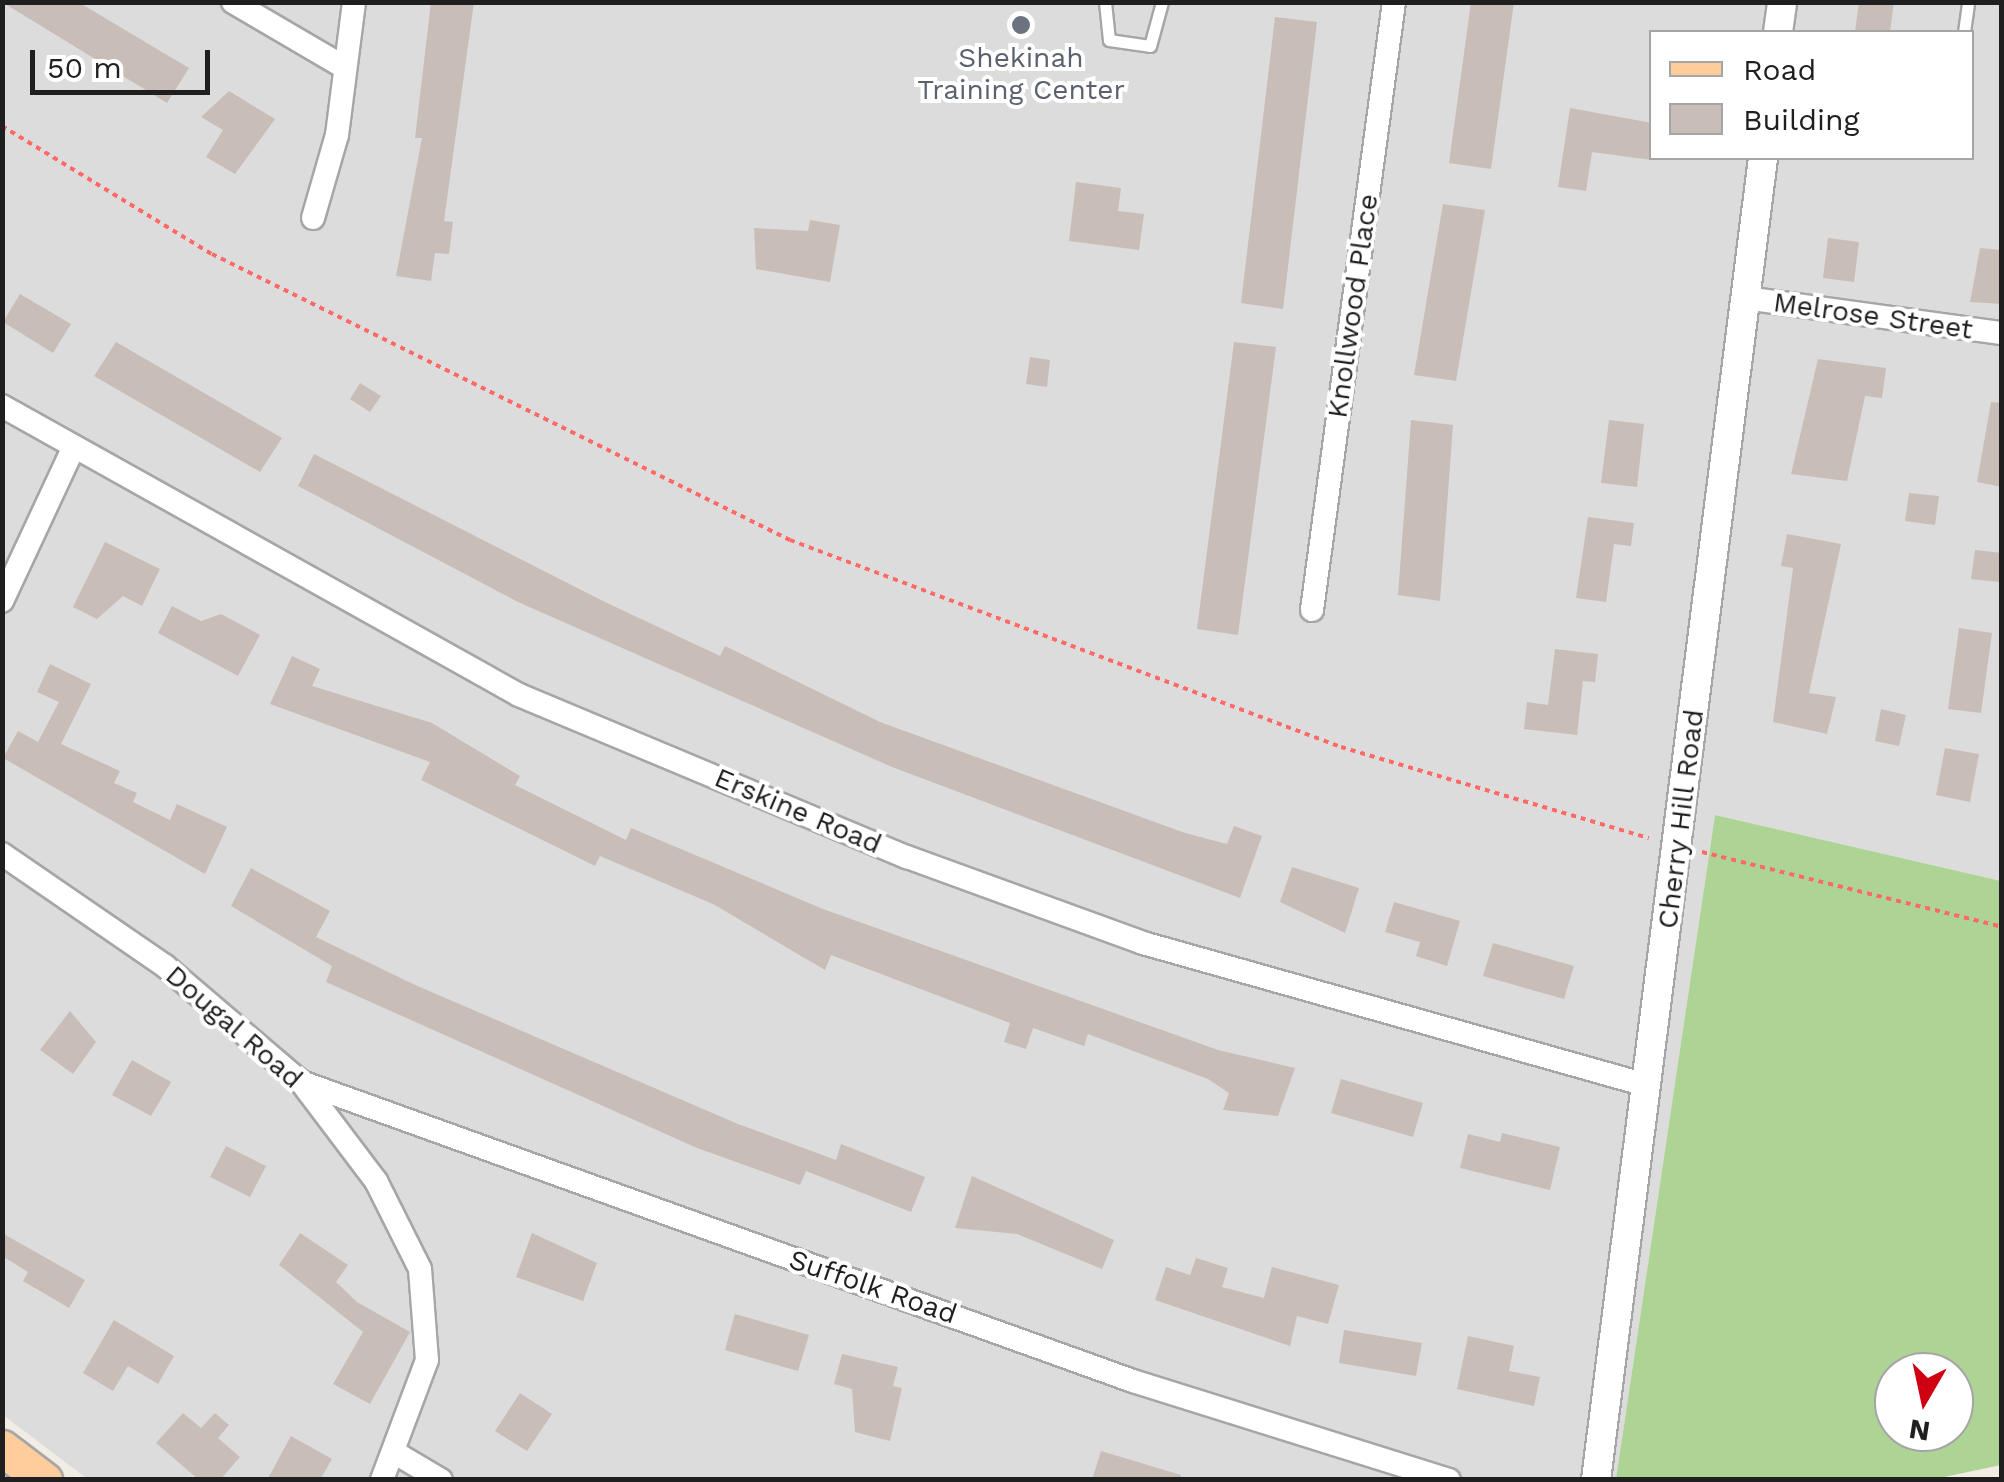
<!DOCTYPE html>
<html>
<head>
<meta charset="utf-8">
<style>
	body { margin:0 }
	#map { position:relative; width:2004px; height:1482px; overflow:hidden; background:#f1ece4; font-family:"Work Sans",sans-serif }
	div>[style] { position:absolute }
	[style*='--x'] { left:calc(var(--x)*1px); top:calc(var(--y)*1px); width:calc(var(--w)*1px); rotate:calc(var(--a)*1deg) }
	.residential>* { inset:0; background:#dddcdc }
	.forest>* { inset:0; background:#add495 }
	.building>* { inset:0; background:#c9bdb7 }
	.path>* { height:4px; margin-top:-2px; transform-origin:0; background:repeating-linear-gradient(90deg,#ff6a67 0 5px,transparent 0 10px) }
	.roads { filter:drop-shadow(2px 0 #a6a6a6) drop-shadow(-2px 0 #a6a6a6) drop-shadow(0 2px #a6a6a6) drop-shadow(0 -2px #a6a6a6) }
	.service>* { height:11px; margin:-5.5px; padding:0 5.5px; transform-origin:5.5px; border-radius:5.5px; background:#fff }
	.minor>* { height:22px; margin:-11px; padding:0 11px; transform-origin:11px; border-radius:11px; background:#fff }
	.tertiary>* { height:28px; margin:-14px; padding:0 14px; transform-origin:14px; border-radius:14px; background:#fff }
	.primary>* { height:35px; margin:-17.5px; padding:0 17.5px; transform-origin:17.5px; border-radius:17.5px; background:#ffcc9b }
	.dots>* { width:28px; height:28px; translate:-50% -50%; box-sizing:border-box; border:5px solid #fff; border-radius:50% }
	span { translate:-50% -50%; white-space:nowrap; text-align:center; line-height:1.15; -webkit-text-stroke:8px #fff; paint-order:stroke }
	.worship-label { font-size:28px; color:#5b616d }
	.street-label { font-size:28px; color:#1f1f1f }
	.frame { position:absolute; inset:0; border:5px solid #1f1f1f; pointer-events:none }
	.legend { position:absolute; left:1649px; top:30px; width:325px; height:130px; box-sizing:border-box; background:#fff; border:2px solid #a5a5a5; margin:0; padding:12px 18px; list-style:none; font-size:30px; color:#1f1f1f }
	.legend li { display:flex; align-items:center; gap:20px; height:50px }
	.legend b { width:50px; border:2px solid #a5a5a5 }
	.north { position:absolute; left:1874px; top:1352px; width:100px; height:100px; box-sizing:border-box; background:#fff; border:2px solid #a5a5a5; border-radius:50%; rotate:189deg; font-size:28px; font-weight:700; line-height:40px; text-align:center; color:#1f1f1f }
	.north::after { content:''; display:block; margin:auto; width:35px; height:45px; background:#ce0011; clip-path:polygon(50% 0,100% 100%,50% 72%,0 100%) }
	.scale { position:absolute; left:30px; top:50px; width:180px; height:45px; box-sizing:border-box; border:5px solid #1f1f1f; border-top:0; padding-left:12px; font-size:30px; line-height:35px; white-space:nowrap; color:#1f1f1f; -webkit-text-stroke:8px #fff; paint-order:stroke }
</style>
</head>
<body>
<div id="map">
	<div class="residential">
		<i style="clip-path:polygon(evenodd,3px 3px,2001px 3px,2001px 881px,1715px 815px,1616px 1479px,89px 1480px,3px 1415px,3px 3px,1652px 32px,1972px 32px,1972px 158px,1652px 158px,1652px 32px)"></i>
	</div>
	<div class="forest">
		<i style="clip-path:polygon(evenodd,1715px 815px,2001px 881px,2001px 1465px,1930px 1480px,1616px 1479px,1715px 815px,1894px 1372px,1954px 1372px,1954px 1432px,1894px 1432px,1894px 1372px)"></i>
	</div>
	<div class="building">
		<i style="clip-path:polygon(2px 2px,78px 2px,189px 68px,167px 103px)"></i>
		<i style="clip-path:polygon(431px 2px,474px 2px,444px 221px,453px 222px,449px 254px,435px 253px,431px 281px,396px 276px,422px 138px,415px 138px)"></i>
		<i style="clip-path:polygon(1471px 2px,1514px 2px,1491px 169px,1449px 163px)"></i>
		<i style="clip-path:polygon(1859px 2px,1894px 2px,1890px 32px,1855px 32px)"></i>
		<i style="clip-path:polygon(1275px 17px,1317px 22px,1283px 309px,1241px 303px)"></i>
		<i style="clip-path:polygon(229px 91px,275px 119px,235px 174px,206px 157px,223px 130px,201px 117px)"></i>
		<i style="clip-path:polygon(1570px 108px,1652px 123px,1652px 160px,1592px 152px,1586px 191px,1558px 187px)"></i>
		<i style="clip-path:polygon(1076px 182px,1121px 188px,1118px 211px,1144px 214px,1139px 250px,1069px 241px)"></i>
		<i style="clip-path:polygon(1443px 204px,1485px 210px,1456px 381px,1414px 375px)"></i>
		<i style="clip-path:polygon(810px 220px,840px 225px,830px 282px,756px 269px,754px 228px,808px 231px)"></i>
		<i style="clip-path:polygon(1828px 238px,1859px 242px,1854px 282px,1823px 278px)"></i>
		<i style="clip-path:polygon(1980px 248px,2002px 250px,2002px 304px,1970px 302px)"></i>
		<i style="clip-path:polygon(20px 294px,71px 324px,53px 353px,3px 322px)"></i>
		<i style="clip-path:polygon(116px 342px,282px 438px,260px 472px,94px 376px)"></i>
		<i style="clip-path:polygon(1234px 342px,1276px 347px,1238px 635px,1197px 629px)"></i>
		<i style="clip-path:polygon(1030px 357px,1050px 360px,1047px 387px,1026px 384px)"></i>
		<i style="clip-path:polygon(1818px 359px,1886px 368px,1882px 398px,1865px 396px,1847px 481px,1791px 474px)"></i>
		<i style="clip-path:polygon(360px 383px,381px 396px,370px 412px,350px 399px)"></i>
		<i style="clip-path:polygon(1991px 402px,2002px 403px,2002px 487px,1977px 482px)"></i>
		<i style="clip-path:polygon(1411px 420px,1453px 425px,1440px 601px,1398px 595px)"></i>
		<i style="clip-path:polygon(1609px 420px,1644px 424px,1637px 487px,1601px 483px)"></i>
		<i style="clip-path:polygon(314px 454px,605px 602px,720px 656px,725px 646px,880px 722px,1185px 833px,1227px 844px,1234px 826px,1262px 836px,1240px 898px,892px 767px,518px 602px,298px 486px)"></i>
		<i style="clip-path:polygon(1909px 493px,1939px 496px,1935px 525px,1905px 521px)"></i>
		<i style="clip-path:polygon(1588px 517px,1634px 523px,1631px 546px,1614px 544px,1606px 602px,1576px 598px)"></i>
		<i style="clip-path:polygon(1787px 534px,1841px 544px,1809px 693px,1836px 697px,1827px 734px,1773px 722px,1793px 568px,1781px 566px)"></i>
		<i style="clip-path:polygon(105px 542px,160px 569px,142px 606px,123px 596px,97px 619px,73px 607px)"></i>
		<i style="clip-path:polygon(1975px 550px,2002px 553px,1999px 582px,1971px 579px)"></i>
		<i style="clip-path:polygon(172px 606px,201px 621px,221px 614px,260px 635px,238px 676px,158px 633px)"></i>
		<i style="clip-path:polygon(1959px 628px,1992px 633px,1981px 713px,1948px 709px)"></i>
		<i style="clip-path:polygon(1555px 649px,1598px 654px,1595px 682px,1583px 681px,1577px 735px,1524px 729px,1527px 702px,1548px 705px)"></i>
		<i style="clip-path:polygon(292px 656px,320px 669px,312px 686px,432px 723px,520px 776px,515px 785px,626px 840px,631px 828px,823px 909px,1218px 1050px,1295px 1068px,1278px 1116px,1223px 1110px,1229px 1093px,1208px 1079px,1088px 1034px,1084px 1046px,1033px 1028px,1026px 1049px,1004px 1042px,1010px 1023px,831px 955px,825px 970px,713px 904px,600px 856px,595px 866px,421px 780px,430px 762px,270px 704px)"></i>
		<i style="clip-path:polygon(50px 664px,91px 684px,61px 744px,120px 771px,114px 783px,137px 793px,133px 802px,170px 820px,177px 804px,227px 827px,205px 874px,3px 758px,18px 731px,38px 742px,59px 702px,37px 692px)"></i>
		<i style="clip-path:polygon(1881px 709px,1906px 715px,1899px 746px,1875px 741px)"></i>
		<i style="clip-path:polygon(1945px 748px,1979px 754px,1970px 802px,1936px 795px)"></i>
		<i style="clip-path:polygon(1292px 867px,1359px 888px,1345px 933px,1280px 902px)"></i>
		<i style="clip-path:polygon(251px 868px,330px 911px,316px 937px,413px 984px,738px 1124px,836px 1160px,841px 1144px,925px 1177px,911px 1212px,806px 1171px,800px 1185px,697px 1148px,326px 982px,332px 966px,231px 906px)"></i>
		<i style="clip-path:polygon(1394px 902px,1460px 921px,1447px 966px,1416px 956px,1420px 942px,1385px 932px)"></i>
		<i style="clip-path:polygon(1493px 943px,1574px 966px,1564px 999px,1483px 976px)"></i>
		<i style="clip-path:polygon(70px 1011px,96px 1042px,73px 1074px,40px 1050px)"></i>
		<i style="clip-path:polygon(132px 1060px,171px 1082px,151px 1116px,112px 1095px)"></i>
		<i style="clip-path:polygon(1341px 1079px,1423px 1103px,1413px 1137px,1331px 1113px)"></i>
		<i style="clip-path:polygon(1502px 1133px,1560px 1147px,1550px 1190px,1460px 1168px,1468px 1134px,1500px 1142px)"></i>
		<i style="clip-path:polygon(226px 1146px,266px 1166px,250px 1197px,210px 1177px)"></i>
		<i style="clip-path:polygon(972px 1176px,1114px 1240px,1102px 1269px,1017px 1234px,955px 1228px)"></i>
		<i style="clip-path:polygon(2px 1233px,85px 1280px,69px 1308px,23px 1281px,28px 1272px,2px 1256px)"></i>
		<i style="clip-path:polygon(300px 1233px,348px 1265px,336px 1282px,357px 1302px,410px 1332px,370px 1404px,333px 1384px,363px 1332px,279px 1265px)"></i>
		<i style="clip-path:polygon(532px 1233px,597px 1263px,583px 1301px,516px 1277px)"></i>
		<i style="clip-path:polygon(1196px 1258px,1228px 1268px,1222px 1287px,1264px 1298px,1272px 1267px,1339px 1285px,1328px 1324px,1297px 1316px,1290px 1346px,1155px 1300px,1166px 1267px,1190px 1275px)"></i>
		<i style="clip-path:polygon(735px 1314px,809px 1335px,798px 1371px,725px 1350px)"></i>
		<i style="clip-path:polygon(114px 1320px,174px 1356px,158px 1384px,128px 1366px,113px 1391px,83px 1373px)"></i>
		<i style="clip-path:polygon(1344px 1330px,1422px 1343px,1416px 1376px,1339px 1363px)"></i>
		<i style="clip-path:polygon(1468px 1336px,1514px 1346px,1509px 1371px,1540px 1377px,1534px 1406px,1457px 1389px)"></i>
		<i style="clip-path:polygon(842px 1354px,898px 1367px,893px 1386px,902px 1388px,890px 1441px,855px 1432px,852px 1389px,834px 1384px)"></i>
		<i style="clip-path:polygon(520px 1393px,552px 1414px,527px 1451px,495px 1431px)"></i>
		<i style="clip-path:polygon(183px 1413px,201px 1428px,215px 1413px,229px 1425px,218px 1438px,240px 1457px,220px 1480px,199px 1480px,156px 1443px)"></i>
		<i style="clip-path:polygon(291px 1436px,332px 1459px,320px 1480px,267px 1480px)"></i>
		<i style="clip-path:polygon(1101px 1451px,1181px 1475px,1180px 1480px,1092px 1480px)"></i>
	</div>
	<div class="path">
		<i style="--x:2;--y:126;--w:246;--a:31.4"></i>
		<i style="--x:212;--y:254;--w:645;--a:26.33"></i>
		<i style="--x:790;--y:540;--w:589;--a:20.59"></i>
		<i style="--x:1341;--y:747;--w:321;--a:16.5"></i>
		<i style="--x:1702;--y:852;--w:309;--a:14"></i>
	</div>
	<div class="roads">
		<div class="service">
			<i style="--x:1105;--y:2;--w:38;--a:84"></i>
			<i style="--x:1109;--y:40;--w:41;--a:8.3"></i>
			<i style="--x:1150;--y:46;--w:46;--a:-74.7"></i>
			<i style="--x:1964;--y:32;--w:30;--a:-82"></i>
		</div>
		<div class="minor">
			<i style="--x:233;--y:2;--w:126;--a:30.4"></i>
			<i style="--x:313;--y:218;--w:86;--a:-73.9"></i>
			<i style="--x:337;--y:135;--w:134;--a:-82.7"></i>
			<i style="--x:1745;--y:298;--w:259;--a:7.8"></i>
			<i style="--x:2;--y:406;--w:592;--a:29.2"></i>
			<i style="--x:519;--y:695;--w:420;--a:22.7"></i>
			<i style="--x:907;--y:857;--w:251;--a:20"></i>
			<i style="--x:1143;--y:943;--w:523;--a:15.76"></i>
			<i style="--x:2;--y:601;--w:168;--a:-65"></i>
			<i style="--x:1312;--y:610;--w:614;--a:-82.32"></i>
			<i style="--x:2;--y:854;--w:198;--a:34.5"></i>
			<i style="--x:165;--y:966;--w:179;--a:40.5"></i>
			<i style="--x:301;--y:1082;--w:124;--a:52.9"></i>
			<i style="--x:376;--y:1181;--w:98;--a:63.4"></i>
			<i style="--x:420;--y:1269;--w:91;--a:85.6"></i>
			<i style="--x:427;--y:1360;--w:128;--a:110.6"></i>
			<i style="--x:301;--y:1082;--w:884;--a:19.77"></i>
			<i style="--x:1133;--y:1381;--w:331;--a:17.4"></i>
			<i style="--x:397;--y:1454;--w:51;--a:30.6"></i>
		</div>
		<div class="tertiary">
			<i style="--x:1778;--y:32;--w:30;--a:-82"></i>
			<i style="--x:1596;--y:1480;--w:1333;--a:-82.8"></i>
		</div>
		<div class="primary">
			<i style="--x:2;--y:1448;--w:53;--a:37.3"></i>
		</div>
	</div>
	<div class="dots">
		<i style="left:1021px;top:25px;background:#6b7280"></i>
	</div>
	<div class="worship-label">
		<span style="left:1021px;top:74px">Shekinah<br>Training Center</span>
	</div>
	<div class="street-label">
		<span style="left:1353px;top:306px;rotate:-82deg">Knollwood Place</span>
		<span style="left:1873px;top:316px;rotate:8deg">Melrose Street</span>
		<span style="left:798px;top:811px;rotate:23deg">Erskine Road</span>
		<span style="left:1681px;top:819px;rotate:-83deg">Cherry Hill Road</span>
		<span style="left:234px;top:1027px;rotate:41deg">Dougal Road</span>
		<span style="left:873px;top:1287px;rotate:19deg">Suffolk Road</span>
	</div>
	<div class="frame"></div>
	<ul class="legend">
	<li><b style="height:12px;background:#ffcc9b"></b>Road</li>
	<li><b style="height:28px;background:#c9bdb7"></b>Building</li>
	</ul>
	<div class="north">N</div>
	<div class="scale">50 m</div>
</div>
</body>
</html>
